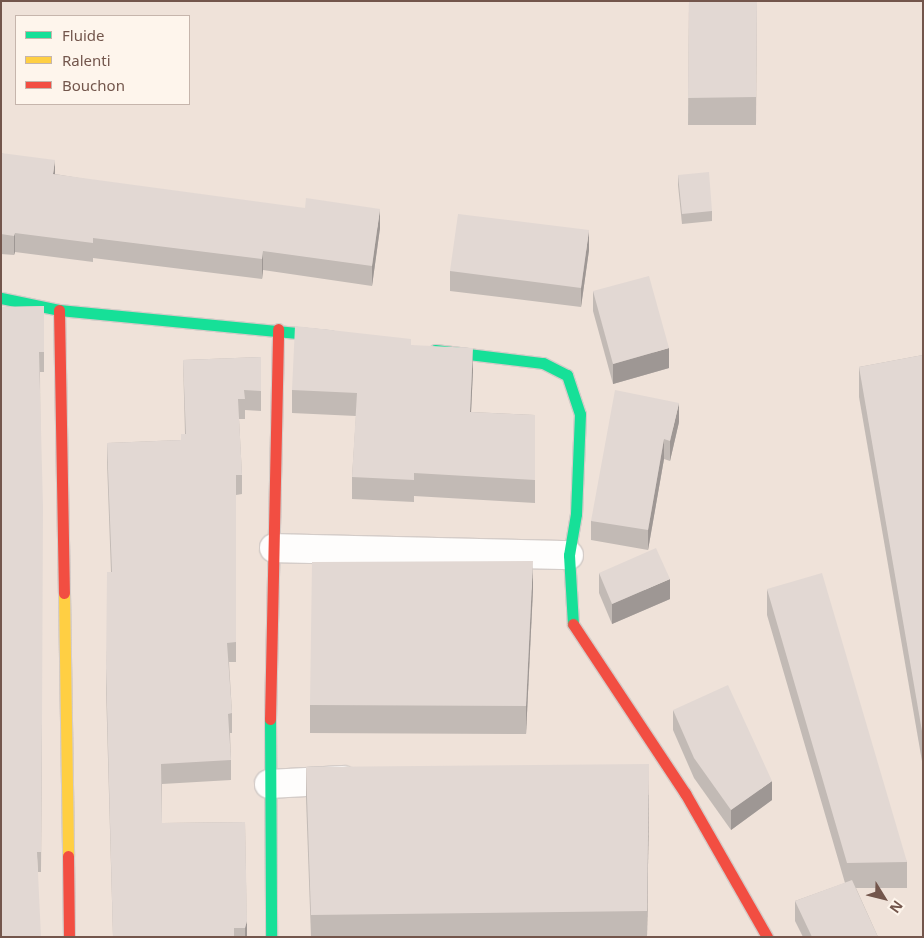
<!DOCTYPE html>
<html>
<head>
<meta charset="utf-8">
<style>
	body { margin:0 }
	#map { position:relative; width:924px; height:938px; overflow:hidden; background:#f6f0eb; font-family:"Noto Sans",sans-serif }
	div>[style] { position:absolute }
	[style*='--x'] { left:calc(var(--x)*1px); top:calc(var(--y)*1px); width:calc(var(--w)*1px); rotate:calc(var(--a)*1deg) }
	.residential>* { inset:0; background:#efe2d9 }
	.roads { filter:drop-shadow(1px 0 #d4ccc8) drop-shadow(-1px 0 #d4ccc8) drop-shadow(0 1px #d4ccc8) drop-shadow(0 -1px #d4ccc8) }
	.street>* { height:28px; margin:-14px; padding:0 14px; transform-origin:14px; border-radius:14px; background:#fefdfc }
	.fast>* { height:11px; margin:-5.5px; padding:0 5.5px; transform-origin:5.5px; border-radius:5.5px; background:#16e098 }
	.slow>* { height:11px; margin:-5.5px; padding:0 5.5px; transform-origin:5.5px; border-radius:5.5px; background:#ffcf43 }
	.jam>* { height:11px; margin:-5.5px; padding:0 5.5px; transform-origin:5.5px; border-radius:5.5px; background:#f24e42 }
	.wall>* { inset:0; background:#c2bab5 }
	.shaded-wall>* { inset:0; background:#9e9794 }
	.building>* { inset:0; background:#e2d8d3 }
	span { translate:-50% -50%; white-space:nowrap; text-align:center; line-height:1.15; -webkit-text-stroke:5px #fef5ec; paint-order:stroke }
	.frame { position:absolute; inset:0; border:2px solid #73564c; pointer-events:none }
	.legend { position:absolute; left:15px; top:15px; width:175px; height:90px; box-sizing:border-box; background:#fef5ec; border:1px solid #c6b5ac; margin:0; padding:6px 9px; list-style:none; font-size:15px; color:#73564c }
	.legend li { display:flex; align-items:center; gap:10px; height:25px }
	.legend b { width:25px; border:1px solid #c6b5ac }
	.north { position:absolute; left:859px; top:873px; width:50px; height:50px; -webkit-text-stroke:4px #fef5ec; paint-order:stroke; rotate:126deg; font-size:14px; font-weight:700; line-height:20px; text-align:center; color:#73564c }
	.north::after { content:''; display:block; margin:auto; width:18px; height:22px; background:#73564c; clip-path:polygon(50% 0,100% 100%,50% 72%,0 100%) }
</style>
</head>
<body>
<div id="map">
	<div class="residential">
		<i style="clip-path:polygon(evenodd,1px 1px,923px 1px,923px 937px,1px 937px,1px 1px,16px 16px,189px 16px,189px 104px,16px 104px,16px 16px)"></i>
	</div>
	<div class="roads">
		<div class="street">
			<i style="--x:274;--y:548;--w:295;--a:1.4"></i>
			<i style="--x:269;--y:784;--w:74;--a:-3.1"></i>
		</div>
		<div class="fast">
			<i style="--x:1;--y:298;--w:59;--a:11.7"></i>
			<i style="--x:59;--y:310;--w:273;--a:5.5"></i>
			<i style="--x:435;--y:350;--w:109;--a:6.9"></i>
			<i style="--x:543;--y:363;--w:27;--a:27"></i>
			<i style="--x:567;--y:375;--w:41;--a:71.6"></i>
			<i style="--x:580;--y:414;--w:100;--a:92.3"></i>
			<i style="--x:576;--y:514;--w:42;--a:99.7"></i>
			<i style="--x:569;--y:555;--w:69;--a:86.7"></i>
			<i style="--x:270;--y:719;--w:218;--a:89.7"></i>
		</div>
		<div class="slow">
			<i style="--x:64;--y:593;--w:263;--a:89.1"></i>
		</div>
		<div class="jam">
			<i style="--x:59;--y:310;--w:283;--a:89"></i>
			<i style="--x:573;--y:624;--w:203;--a:56.5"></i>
			<i style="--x:685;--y:793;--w:166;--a:60.3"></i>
			<i style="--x:270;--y:719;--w:390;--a:-88.8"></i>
			<i style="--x:68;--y:856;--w:81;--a:89.3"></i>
		</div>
	</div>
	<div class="wall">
		<i style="clip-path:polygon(689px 1px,757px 1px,756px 125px,688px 125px)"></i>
		<i style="clip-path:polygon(1px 153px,55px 174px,380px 228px,372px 286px,263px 270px,262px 279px,93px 258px,93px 262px,15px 252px,14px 255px,1px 254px)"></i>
		<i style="clip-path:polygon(678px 175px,712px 211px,712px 221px,682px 224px,678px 185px)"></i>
		<i style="clip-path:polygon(589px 250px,581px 307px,450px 291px,450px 271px)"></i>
		<i style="clip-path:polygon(593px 291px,669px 368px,613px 384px,593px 311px)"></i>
		<i style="clip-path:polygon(44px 306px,44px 372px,40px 372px,42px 741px,41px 872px,38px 872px,1px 307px)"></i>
		<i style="clip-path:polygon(411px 345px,473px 370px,471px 412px,535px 415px,535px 503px,414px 496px,414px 502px,352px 499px,352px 477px,356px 416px,292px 413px,292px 390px)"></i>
		<i style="clip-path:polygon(923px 355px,923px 767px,859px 397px,859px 367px)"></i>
		<i style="clip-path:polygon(261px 357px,261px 411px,245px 410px,245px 419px,239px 419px,242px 475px,242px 494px,236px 495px,236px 662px,229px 662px,232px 713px,232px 733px,230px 733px,231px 760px,231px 780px,162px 784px,162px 823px,245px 822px,247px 937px,113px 937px,106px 688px,106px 668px,111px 572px,107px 462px,107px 443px,181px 440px,185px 434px,183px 360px)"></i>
		<i style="clip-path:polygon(679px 422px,670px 461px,664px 459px,648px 550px,591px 540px,591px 521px)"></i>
		<i style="clip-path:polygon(599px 573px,670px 599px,612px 624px,599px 593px)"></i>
		<i style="clip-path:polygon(533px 589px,526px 734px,310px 733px,310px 705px)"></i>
		<i style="clip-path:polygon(767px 589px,907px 862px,907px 888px,856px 888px,878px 937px,803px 937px,795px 921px,795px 901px,845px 883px,767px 615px)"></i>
		<i style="clip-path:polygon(673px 710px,772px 800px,731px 830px,694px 778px,673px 730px)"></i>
		<i style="clip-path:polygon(306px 767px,649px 795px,647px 937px,311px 937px,306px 798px)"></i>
	</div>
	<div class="shaded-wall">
		<i style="clip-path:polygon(55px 160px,55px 180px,53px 174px)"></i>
		<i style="clip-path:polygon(380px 209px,380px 228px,372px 286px,372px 266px)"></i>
		<i style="clip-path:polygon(589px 230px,589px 250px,581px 307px,581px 288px)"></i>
		<i style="clip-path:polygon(15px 233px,15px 252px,14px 255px,14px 236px)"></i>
		<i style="clip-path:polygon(263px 251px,263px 270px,262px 279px,262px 259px)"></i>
		<i style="clip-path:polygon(473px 348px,473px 370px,470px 435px,470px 412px)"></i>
		<i style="clip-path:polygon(669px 348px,669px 368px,613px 384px,613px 364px)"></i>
		<i style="clip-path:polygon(679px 403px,679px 422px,670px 461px,670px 441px)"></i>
		<i style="clip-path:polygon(664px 439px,664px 459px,648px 550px,648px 530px)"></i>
		<i style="clip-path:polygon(533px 561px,533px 589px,526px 734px,526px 706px)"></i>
		<i style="clip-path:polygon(670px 579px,670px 599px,612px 624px,612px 604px)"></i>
		<i style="clip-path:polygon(649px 764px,649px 795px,647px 937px,647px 911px)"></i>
		<i style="clip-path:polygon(772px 781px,772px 800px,731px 830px,731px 810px)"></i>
		<i style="clip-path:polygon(247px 921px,247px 937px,245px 937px,245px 928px)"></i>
	</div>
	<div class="building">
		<i style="clip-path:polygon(689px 1px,757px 1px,756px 97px,688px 98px)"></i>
		<i style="clip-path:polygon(1px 153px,55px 160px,53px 174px,305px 208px,306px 198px,380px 209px,372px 266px,263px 251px,262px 259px,93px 238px,93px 243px,15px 233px,14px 236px,1px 234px)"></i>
		<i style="clip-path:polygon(709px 172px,712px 211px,682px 214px,678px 175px)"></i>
		<i style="clip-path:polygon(458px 214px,589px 230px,581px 288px,450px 271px)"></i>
		<i style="clip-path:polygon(649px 276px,669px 348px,613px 364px,593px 291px)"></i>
		<i style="clip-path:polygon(44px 306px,44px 352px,39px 352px,43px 507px,42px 721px,41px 852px,37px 852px,41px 937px,1px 937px,1px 307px)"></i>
		<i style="clip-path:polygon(295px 326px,411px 339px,411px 345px,473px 348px,470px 412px,535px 415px,535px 480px,414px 473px,414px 480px,352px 477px,357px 393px,292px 390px)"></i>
		<i style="clip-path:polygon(923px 355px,923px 737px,859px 367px)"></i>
		<i style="clip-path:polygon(261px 357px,261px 391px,244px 390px,245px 399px,238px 399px,242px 475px,236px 475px,236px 642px,227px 643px,232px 713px,228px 714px,231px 760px,161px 764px,162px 823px,245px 822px,247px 921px,245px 928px,234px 928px,234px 937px,113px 937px,106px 668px,107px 572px,112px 572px,107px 443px,181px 440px,181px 434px,186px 434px,183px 360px)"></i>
		<i style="clip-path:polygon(615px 390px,679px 403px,670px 441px,664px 439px,648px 530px,591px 521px)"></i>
		<i style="clip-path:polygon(656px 548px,670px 579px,612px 604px,599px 573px)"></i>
		<i style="clip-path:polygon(533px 561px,526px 706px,310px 705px,312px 562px)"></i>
		<i style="clip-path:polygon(822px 573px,907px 862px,847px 863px,767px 589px)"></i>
		<i style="clip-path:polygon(728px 685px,772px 781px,731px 810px,694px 758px,673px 710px)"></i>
		<i style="clip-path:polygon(649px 764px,647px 911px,311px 915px,306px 767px)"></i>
		<i style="clip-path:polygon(852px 880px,878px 937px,812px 937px,795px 901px)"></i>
	</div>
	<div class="frame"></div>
	<ul class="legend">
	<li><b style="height:6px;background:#16e098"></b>Fluide</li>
	<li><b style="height:6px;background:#ffcf43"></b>Ralenti</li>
	<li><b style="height:6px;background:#f24e42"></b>Bouchon</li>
	</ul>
	<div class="north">N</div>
</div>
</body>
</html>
